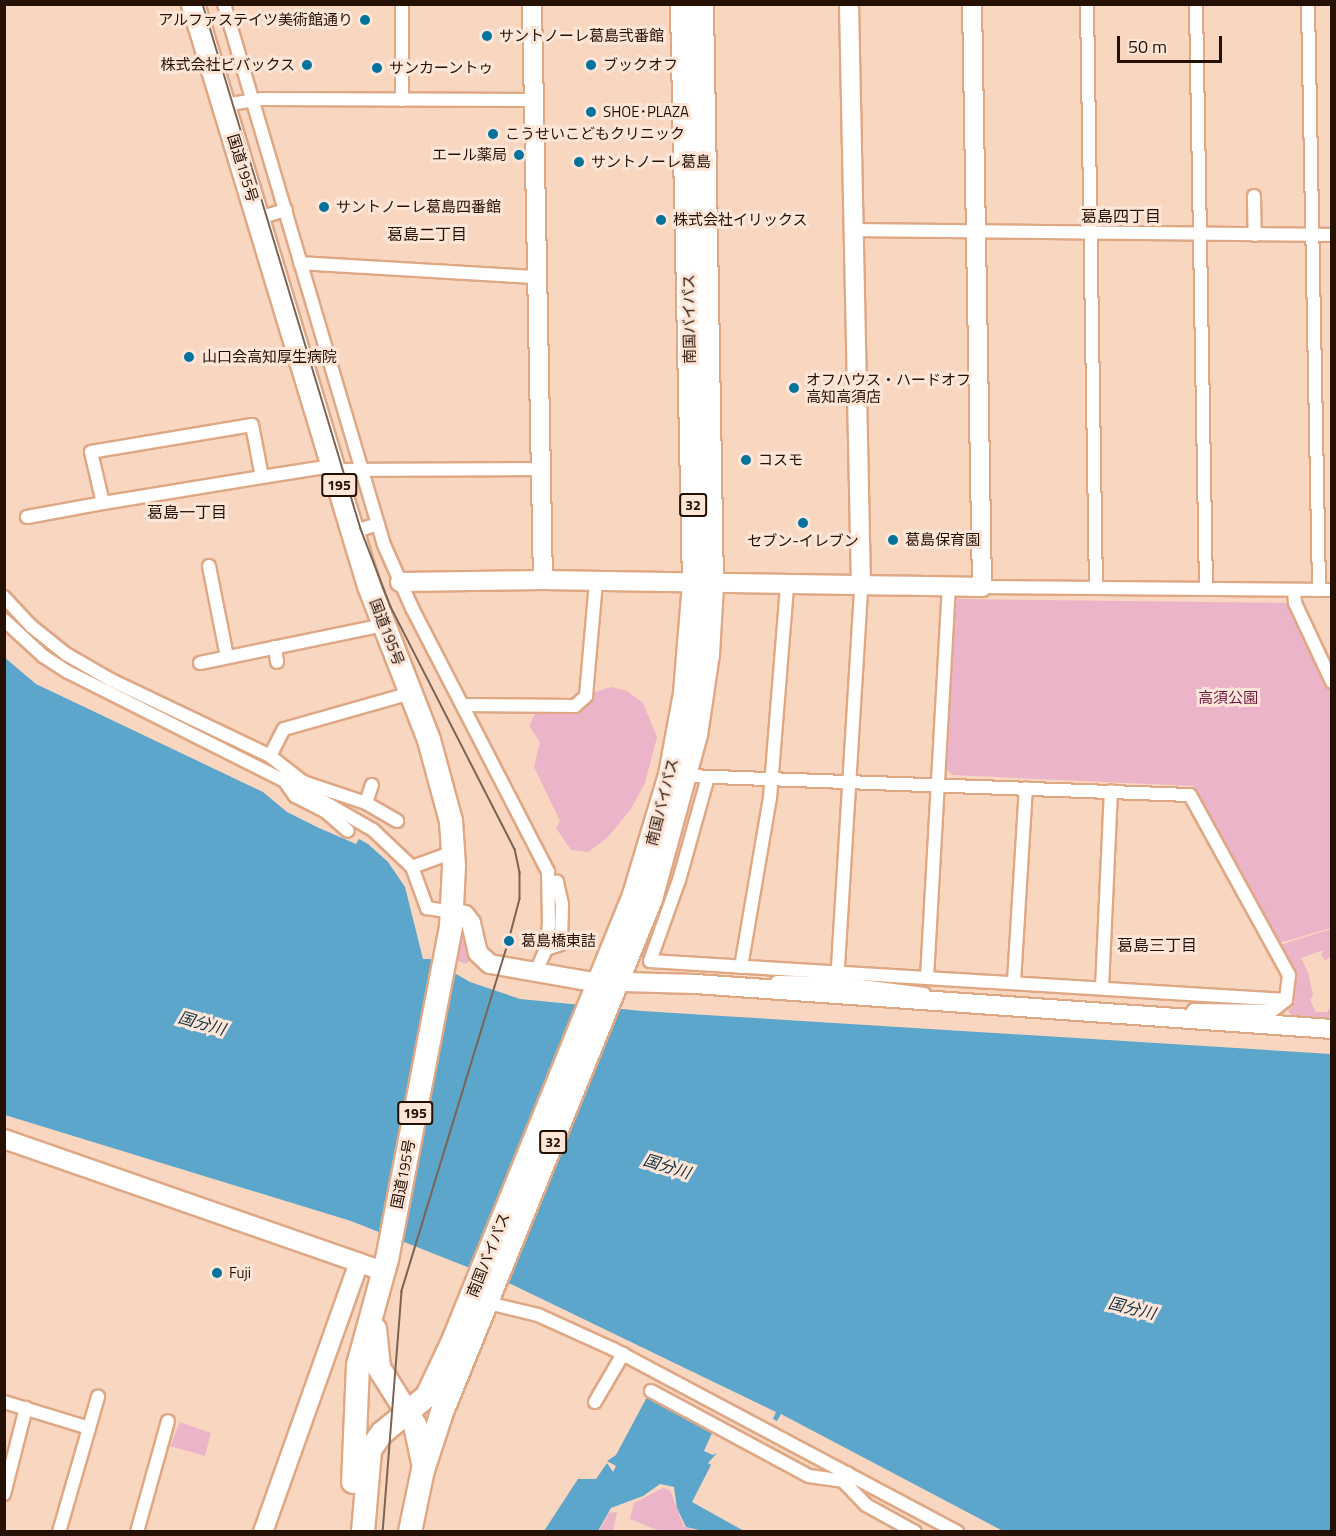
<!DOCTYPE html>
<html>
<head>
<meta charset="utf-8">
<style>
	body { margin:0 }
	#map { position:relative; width:1336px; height:1536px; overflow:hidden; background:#f8d6c0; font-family:"Titillium Web","Noto Sans JP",sans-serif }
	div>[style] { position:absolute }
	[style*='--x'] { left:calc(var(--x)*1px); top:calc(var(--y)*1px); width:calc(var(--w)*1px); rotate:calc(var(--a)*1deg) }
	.green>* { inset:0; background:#ecb4c9 }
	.water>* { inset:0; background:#5ca5cb }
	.roads { filter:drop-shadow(2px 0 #dfa885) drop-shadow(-2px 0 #dfa885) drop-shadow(0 2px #dfa885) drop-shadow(0 -2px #dfa885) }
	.street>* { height:12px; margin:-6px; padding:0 6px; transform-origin:6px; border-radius:6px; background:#fff }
	.secondary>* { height:18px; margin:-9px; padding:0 9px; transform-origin:9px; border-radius:9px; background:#fff }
	.highway>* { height:22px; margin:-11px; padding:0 11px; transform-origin:11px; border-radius:11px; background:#fff }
	.tram>* { height:1.5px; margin:-0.75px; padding:0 0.75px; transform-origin:0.75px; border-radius:0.75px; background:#7c6352 }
	.dots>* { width:16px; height:16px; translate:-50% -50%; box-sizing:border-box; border:3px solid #fde5d7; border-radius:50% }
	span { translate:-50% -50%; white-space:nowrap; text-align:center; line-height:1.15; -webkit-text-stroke:6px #fde5d7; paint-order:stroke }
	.shield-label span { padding:2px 4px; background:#fde5d7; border:2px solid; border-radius:4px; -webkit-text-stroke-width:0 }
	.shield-label { font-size:14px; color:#251104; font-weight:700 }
	.poi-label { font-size:15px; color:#251104 }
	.right { translate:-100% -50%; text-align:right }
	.left { translate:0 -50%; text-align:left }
	.street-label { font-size:15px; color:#251104 }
	.park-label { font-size:15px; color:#6d1b45 }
	.neighbourhood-label { font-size:16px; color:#251104 }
	.water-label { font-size:16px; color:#0f3041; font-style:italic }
	.frame { position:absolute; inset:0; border:6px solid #251104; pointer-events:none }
	.scale { position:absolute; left:1117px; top:36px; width:105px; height:27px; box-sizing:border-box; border:3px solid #251104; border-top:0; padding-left:8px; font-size:18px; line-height:21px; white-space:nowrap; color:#251104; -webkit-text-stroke:4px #fde5d7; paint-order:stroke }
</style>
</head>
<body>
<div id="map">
	<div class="green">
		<i style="clip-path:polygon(956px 599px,1291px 603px,1331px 693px,1331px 928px,1279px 943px,1194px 786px,953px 775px,946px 769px)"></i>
		<i style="clip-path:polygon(611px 687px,627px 691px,643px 703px,657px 737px,645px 783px,631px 809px,607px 838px,588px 852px,571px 850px,556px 828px,560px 821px,534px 767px,540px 742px,529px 726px,535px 714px,574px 712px,592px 693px)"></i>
		<i style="clip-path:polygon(1331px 929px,1331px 955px,1326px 961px,1321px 955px,1324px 950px,1301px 958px,1308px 972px,1313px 995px,1310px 1000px,1316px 1012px,1327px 1012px,1331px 1007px,1331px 1022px,1295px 1020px,1288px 1011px,1292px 1007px,1294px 972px,1280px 945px)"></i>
		<i style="clip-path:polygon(465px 932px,472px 958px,466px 964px,456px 960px,461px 935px)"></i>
		<i style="clip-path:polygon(180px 1422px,211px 1433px,205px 1456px,170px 1446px)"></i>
		<i style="clip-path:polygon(663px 1488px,670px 1490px,684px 1527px,698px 1531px,660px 1531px,630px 1519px,634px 1503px)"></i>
		<i style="clip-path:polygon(617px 1512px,613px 1531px,599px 1531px,609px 1513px)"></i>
	</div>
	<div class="water">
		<i style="clip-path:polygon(4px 657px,36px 684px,263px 792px,287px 812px,319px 828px,356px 844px,359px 839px,368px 844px,388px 862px,405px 887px,423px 959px,430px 959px,470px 982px,520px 999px,642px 1011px,1331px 1054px,1331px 1531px,1003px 1531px,781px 1414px,777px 1421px,773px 1419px,776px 1412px,513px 1285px,351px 1221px,5px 1115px)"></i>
		<i style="clip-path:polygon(647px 1397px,712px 1433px,704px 1451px,713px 1455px,717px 1453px,708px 1463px,711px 1465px,692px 1502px,744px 1531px,703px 1531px,686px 1527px,677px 1508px,674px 1487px,660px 1484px,643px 1496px,611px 1508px,598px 1531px,544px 1531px,578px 1479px,596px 1479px,607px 1463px,613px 1472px,616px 1466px,607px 1461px,616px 1455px)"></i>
	</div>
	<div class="roads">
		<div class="street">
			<i style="--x:224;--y:4;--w:564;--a:73.52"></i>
			<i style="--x:384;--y:545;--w:69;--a:66"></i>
			<i style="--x:412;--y:608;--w:297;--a:62.7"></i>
			<i style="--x:548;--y:872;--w:52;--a:88.9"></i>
			<i style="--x:549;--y:924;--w:25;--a:97"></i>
			<i style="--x:546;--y:949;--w:27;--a:114"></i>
			<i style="--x:1087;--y:4;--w:584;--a:89.12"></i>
			<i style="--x:1196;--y:4;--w:585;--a:89.02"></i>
			<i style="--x:1308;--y:4;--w:586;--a:88.92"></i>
			<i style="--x:402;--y:100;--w:96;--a:-90"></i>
			<i style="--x:224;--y:105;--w:39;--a:-9"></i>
			<i style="--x:263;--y:99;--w:270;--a:0.2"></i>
			<i style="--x:1254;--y:196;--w:39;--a:89"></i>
			<i style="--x:259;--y:218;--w:28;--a:-17"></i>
			<i style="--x:854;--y:230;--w:478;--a:0.6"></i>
			<i style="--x:300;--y:263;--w:237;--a:3.4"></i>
			<i style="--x:262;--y:477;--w:53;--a:-100.9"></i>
			<i style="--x:252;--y:425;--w:163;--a:170.5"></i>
			<i style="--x:91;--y:452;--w:52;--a:76.8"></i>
			<i style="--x:103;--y:503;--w:161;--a:-9.3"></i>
			<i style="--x:262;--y:477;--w:64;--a:-9"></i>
			<i style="--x:325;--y:467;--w:18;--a:9"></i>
			<i style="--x:343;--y:470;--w:200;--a:-0.3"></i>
			<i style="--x:27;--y:517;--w:77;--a:-10.4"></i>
			<i style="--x:353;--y:532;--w:26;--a:-18"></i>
			<i style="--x:209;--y:566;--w:93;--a:78.8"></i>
			<i style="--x:982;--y:587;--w:350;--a:0.5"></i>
			<i style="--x:1294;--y:591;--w:12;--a:85"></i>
			<i style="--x:1295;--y:603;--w:87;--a:64.9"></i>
			<i style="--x:4;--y:597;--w:40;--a:47"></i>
			<i style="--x:31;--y:626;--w:45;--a:38.7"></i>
			<i style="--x:66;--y:654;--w:52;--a:30"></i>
			<i style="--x:111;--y:680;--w:176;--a:25.5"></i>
			<i style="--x:4;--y:620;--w:53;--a:42.7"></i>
			<i style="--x:43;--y:656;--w:30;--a:33"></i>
			<i style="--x:68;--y:672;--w:263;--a:26.7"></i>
			<i style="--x:303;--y:790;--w:81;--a:29.7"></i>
			<i style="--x:373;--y:830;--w:54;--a:43.5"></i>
			<i style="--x:412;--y:867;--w:44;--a:69.9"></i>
			<i style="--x:427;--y:908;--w:26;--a:9"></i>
			<i style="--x:275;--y:647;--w:15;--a:82"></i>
			<i style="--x:200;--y:663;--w:187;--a:-11.7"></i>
			<i style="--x:463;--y:705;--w:112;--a:0.5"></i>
			<i style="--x:575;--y:706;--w:15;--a:-42"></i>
			<i style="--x:586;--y:696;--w:114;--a:-85"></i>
			<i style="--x:688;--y:776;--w:502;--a:2.17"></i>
			<i style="--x:1190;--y:795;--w:205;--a:61.2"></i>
			<i style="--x:1289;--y:975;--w:25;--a:97"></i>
			<i style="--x:1286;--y:1000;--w:18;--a:142"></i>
			<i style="--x:1272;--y:1011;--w:78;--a:-179.3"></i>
			<i style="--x:1194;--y:1010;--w:12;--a:125"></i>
			<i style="--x:708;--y:777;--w:107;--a:105.7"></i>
			<i style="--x:679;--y:880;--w:86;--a:109.7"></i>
			<i style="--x:650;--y:961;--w:637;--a:3.51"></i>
			<i style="--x:303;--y:782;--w:66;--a:18.4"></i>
			<i style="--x:366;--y:803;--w:19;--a:-72"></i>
			<i style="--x:286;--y:783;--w:16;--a:55"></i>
			<i style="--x:295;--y:796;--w:34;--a:27"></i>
			<i style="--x:325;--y:811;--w:30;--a:41"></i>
			<i style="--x:300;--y:789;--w:8;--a:-67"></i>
			<i style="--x:303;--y:782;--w:42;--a:-141.8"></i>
			<i style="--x:270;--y:756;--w:30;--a:-63"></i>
			<i style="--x:284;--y:729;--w:132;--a:-15.8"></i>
			<i style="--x:366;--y:803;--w:36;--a:30"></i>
			<i style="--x:412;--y:867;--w:35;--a:-20"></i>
			<i style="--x:546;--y:949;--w:16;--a:-18"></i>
			<i style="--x:561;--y:944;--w:40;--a:-88.6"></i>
			<i style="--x:562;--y:904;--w:23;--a:-103"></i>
			<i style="--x:557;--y:882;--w:8;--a:180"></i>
			<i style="--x:741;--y:967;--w:171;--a:-80.3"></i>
			<i style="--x:770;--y:798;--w:214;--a:-85.4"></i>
			<i style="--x:927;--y:978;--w:392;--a:-86.8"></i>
			<i style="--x:777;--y:982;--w:60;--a:1"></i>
			<i style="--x:837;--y:983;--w:88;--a:7.2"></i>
			<i style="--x:1014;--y:982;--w:194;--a:-86.5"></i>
			<i style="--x:837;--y:983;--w:399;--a:-86.5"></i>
			<i style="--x:1102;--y:988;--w:197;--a:-87.4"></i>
			<i style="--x:488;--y:1303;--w:51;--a:13.5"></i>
			<i style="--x:538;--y:1315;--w:82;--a:24.4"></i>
			<i style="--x:613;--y:1349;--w:390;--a:28"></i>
			<i style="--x:651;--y:1391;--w:179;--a:28.3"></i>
			<i style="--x:809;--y:1476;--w:34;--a:8"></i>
			<i style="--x:843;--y:1481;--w:9;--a:-58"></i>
			<i style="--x:4;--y:1402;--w:89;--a:17"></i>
			<i style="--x:595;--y:1402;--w:56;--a:-59.7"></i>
			<i style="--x:843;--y:1481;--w:33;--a:46"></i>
			<i style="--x:866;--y:1505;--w:56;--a:28.9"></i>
			<i style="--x:4;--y:1494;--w:89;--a:-75.7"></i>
			<i style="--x:59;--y:1532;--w:141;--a:-73.9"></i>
			<i style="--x:137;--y:1532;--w:115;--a:-74.4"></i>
		</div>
		<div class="secondary">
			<i style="--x:532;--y:4;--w:576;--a:88.91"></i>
			<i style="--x:849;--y:4;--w:581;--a:88.82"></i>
			<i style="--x:400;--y:582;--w:143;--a:-0.8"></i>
			<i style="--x:543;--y:580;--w:439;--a:0.9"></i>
			<i style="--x:982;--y:587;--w:583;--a:-90.98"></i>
			<i style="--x:453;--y:912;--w:12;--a:14"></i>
			<i style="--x:465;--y:915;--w:10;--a:53"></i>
			<i style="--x:471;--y:923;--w:31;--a:77"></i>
			<i style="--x:478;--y:953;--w:16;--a:43"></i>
			<i style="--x:490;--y:964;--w:98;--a:9.9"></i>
			<i style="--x:587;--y:981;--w:108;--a:1.6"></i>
			<i style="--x:695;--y:984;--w:639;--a:4.04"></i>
			<i style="--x:4;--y:1139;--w:402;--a:19.2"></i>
			<i style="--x:263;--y:1532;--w:286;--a:-70.4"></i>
		</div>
		<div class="highway">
			<i style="--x:193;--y:4;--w:608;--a:73.17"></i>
			<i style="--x:369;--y:586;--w:165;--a:68.7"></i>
			<i style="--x:429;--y:740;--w:84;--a:74.8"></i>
			<i style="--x:451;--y:821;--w:45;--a:86.2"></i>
			<i style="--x:454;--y:866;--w:61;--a:92.8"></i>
			<i style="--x:451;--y:927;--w:338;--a:100.9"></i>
			<i style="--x:387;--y:1259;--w:110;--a:105.3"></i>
			<i style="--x:358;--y:1365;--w:117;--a:92.4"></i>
			<i style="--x:375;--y:1329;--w:39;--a:84"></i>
			<i style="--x:379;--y:1368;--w:67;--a:57.7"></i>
			<i style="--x:415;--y:1425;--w:39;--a:78"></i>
			<i style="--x:363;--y:1532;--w:82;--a:-85.1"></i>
			<i style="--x:370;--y:1450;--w:21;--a:-55"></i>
			<i style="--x:382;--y:1433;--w:58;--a:-39.4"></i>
			<i style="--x:427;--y:1396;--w:61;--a:-64.7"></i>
			<i style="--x:453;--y:1341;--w:481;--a:-67.9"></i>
			<i style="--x:634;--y:895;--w:125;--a:-73.3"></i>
			<i style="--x:670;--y:775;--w:83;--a:-79.6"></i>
			<i style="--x:685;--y:693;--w:109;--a:-85.3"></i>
			<i style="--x:694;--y:584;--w:580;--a:-91.19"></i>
			<i style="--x:410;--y:1532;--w:63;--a:-78.2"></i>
			<i style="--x:423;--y:1470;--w:61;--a:-71.9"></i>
			<i style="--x:442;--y:1412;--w:554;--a:-67.83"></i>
			<i style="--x:651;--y:899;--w:170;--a:-74.7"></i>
			<i style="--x:696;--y:735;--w:82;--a:-81.6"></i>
			<i style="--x:708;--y:654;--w:69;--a:-86.7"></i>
			<i style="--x:712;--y:585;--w:581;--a:-90.99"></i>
		</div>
	</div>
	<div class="tram">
		<i style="--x:203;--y:4;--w:548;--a:73.25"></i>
		<i style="--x:361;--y:529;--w:84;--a:69"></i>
		<i style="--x:391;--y:607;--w:272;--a:62.9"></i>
		<i style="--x:515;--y:849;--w:24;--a:78"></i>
		<i style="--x:520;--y:872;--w:27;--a:90"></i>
		<i style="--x:520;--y:899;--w:43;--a:104.7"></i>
		<i style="--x:509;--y:941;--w:367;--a:107"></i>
		<i style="--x:402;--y:1292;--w:241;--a:94.5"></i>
	</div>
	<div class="dots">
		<i style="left:365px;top:20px;background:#03739e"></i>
		<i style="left:487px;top:36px;background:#03739e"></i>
		<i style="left:307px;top:65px;background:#03739e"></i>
		<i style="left:591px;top:65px;background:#03739e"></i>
		<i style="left:377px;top:68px;background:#03739e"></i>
		<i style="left:591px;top:112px;background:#03739e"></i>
		<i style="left:493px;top:134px;background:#03739e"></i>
		<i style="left:519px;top:155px;background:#03739e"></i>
		<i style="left:579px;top:162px;background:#03739e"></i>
		<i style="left:324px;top:207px;background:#03739e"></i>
		<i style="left:661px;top:220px;background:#03739e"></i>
		<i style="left:189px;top:357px;background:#03739e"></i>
		<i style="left:794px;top:388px;background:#03739e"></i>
		<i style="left:746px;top:460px;background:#03739e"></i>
		<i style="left:803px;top:523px;background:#03739e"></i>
		<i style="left:893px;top:540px;background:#03739e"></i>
		<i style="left:509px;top:941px;background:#03739e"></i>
		<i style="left:217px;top:1273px;background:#03739e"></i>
	</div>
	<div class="shield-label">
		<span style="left:339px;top:485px">195</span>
		<span style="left:693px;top:505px">32</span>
		<span style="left:415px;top:1113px">195</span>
		<span style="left:553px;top:1142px">32</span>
	</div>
	<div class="poi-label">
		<span class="right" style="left:353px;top:20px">アルファステイツ美術館通り</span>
		<span class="left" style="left:499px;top:36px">サントノーレ葛島弐番館</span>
		<span class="right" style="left:295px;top:65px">株式会社ビバックス</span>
		<span class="left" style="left:603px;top:65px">ブックオフ</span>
		<span class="left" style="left:389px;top:68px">サンカーントゥ</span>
		<span class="left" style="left:603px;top:112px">SHOE･PLAZA</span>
		<span class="left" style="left:505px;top:134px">こうせいこどもクリニック</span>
		<span class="right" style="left:507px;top:155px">エール薬局</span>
		<span class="left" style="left:591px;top:162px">サントノーレ葛島</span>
		<span class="left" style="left:336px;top:207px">サントノーレ葛島四番館</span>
		<span class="left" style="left:673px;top:220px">株式会社イリックス</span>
		<span class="left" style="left:202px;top:357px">山口会高知厚生病院</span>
		<span class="left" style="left:806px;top:388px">オフハウス・ハードオフ<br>高知高須店</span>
		<span class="left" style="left:758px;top:460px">コスモ</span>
		<span class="left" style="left:905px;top:540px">葛島保育園</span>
		<span style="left:803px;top:541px">セブン-イレブン</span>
		<span class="left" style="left:521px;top:941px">葛島橋東詰</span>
		<span class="left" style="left:229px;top:1273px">Fuji</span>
	</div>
	<div class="street-label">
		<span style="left:243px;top:168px;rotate:73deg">国道195号</span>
		<span style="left:689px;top:319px;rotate:-91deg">南国バイパス</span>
		<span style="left:387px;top:632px;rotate:69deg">国道195号</span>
		<span style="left:662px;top:802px;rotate:-76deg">南国バイパス</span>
		<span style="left:403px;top:1174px;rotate:-79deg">国道195号</span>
		<span style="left:488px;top:1255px;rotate:-68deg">南国バイパス</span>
	</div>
	<div class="park-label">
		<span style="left:1228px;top:698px">高須公園</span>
	</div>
	<div class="neighbourhood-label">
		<span style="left:1121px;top:216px">葛島四丁目</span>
		<span style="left:427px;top:234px">葛島二丁目</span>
		<span style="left:187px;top:512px">葛島一丁目</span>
		<span style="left:1157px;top:945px">葛島三丁目</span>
	</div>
	<div class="water-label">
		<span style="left:202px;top:1023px;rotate:16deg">国分川</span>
		<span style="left:667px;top:1166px;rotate:17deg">国分川</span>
		<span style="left:1132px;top:1308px;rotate:14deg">国分川</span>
	</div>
	<div class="frame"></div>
	<div class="scale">50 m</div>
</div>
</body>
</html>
